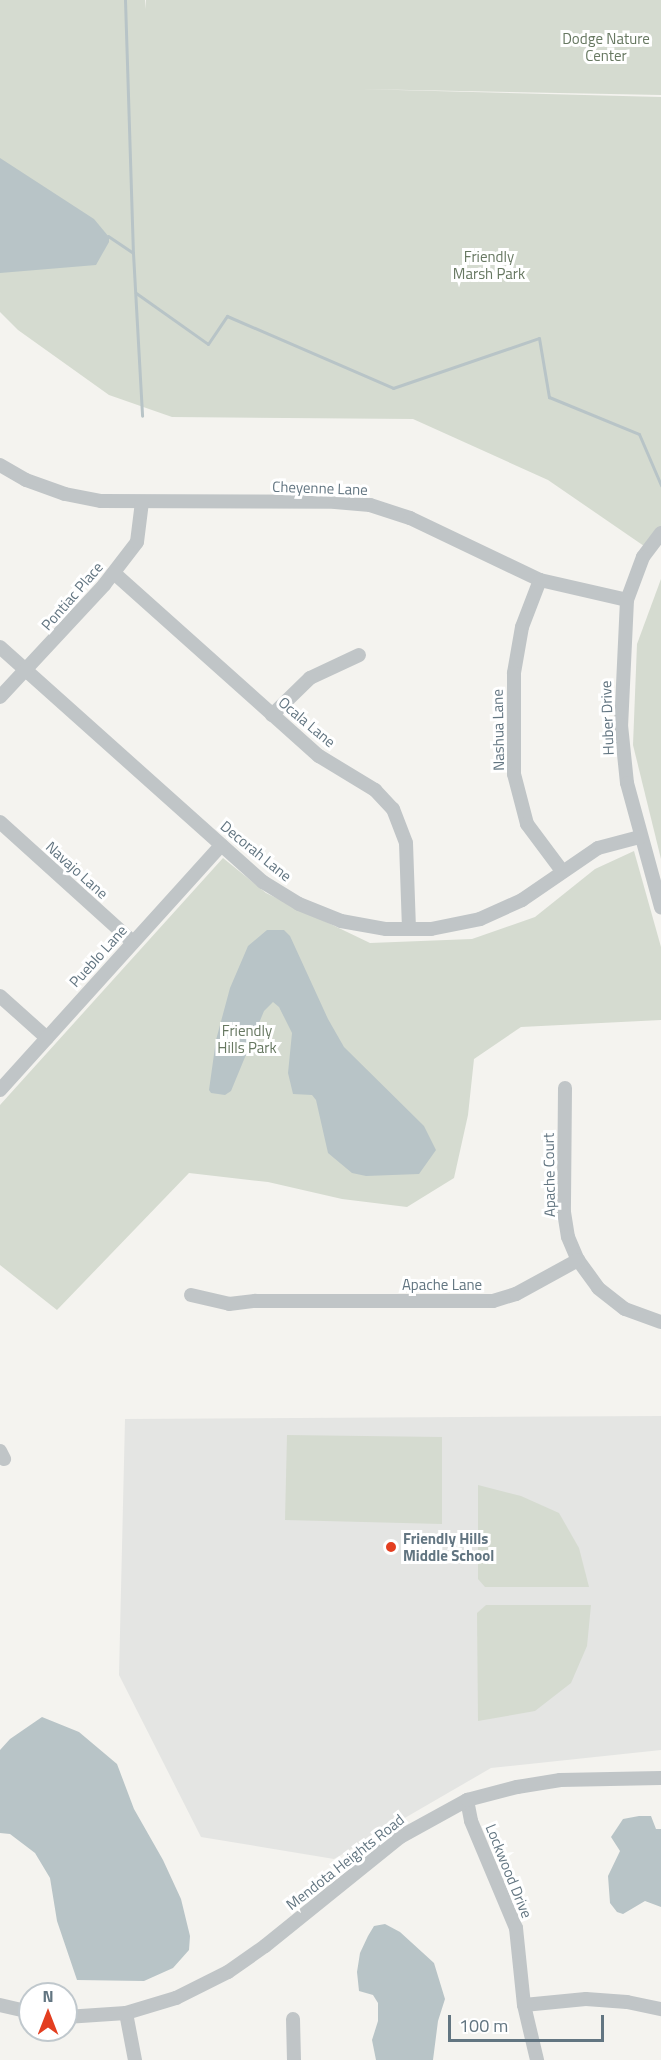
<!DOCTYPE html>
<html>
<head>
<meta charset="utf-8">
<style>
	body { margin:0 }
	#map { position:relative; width:661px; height:2060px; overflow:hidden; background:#f4f3ef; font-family:"Titillium Web",sans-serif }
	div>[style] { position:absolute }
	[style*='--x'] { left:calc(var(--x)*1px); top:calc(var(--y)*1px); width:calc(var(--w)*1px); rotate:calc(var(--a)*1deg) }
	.built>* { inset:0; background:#e4e5e3 }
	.green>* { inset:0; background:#d5dbd0 }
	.water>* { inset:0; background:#b8c4c7 }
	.stream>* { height:3px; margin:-1.5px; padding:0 1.5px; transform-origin:1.5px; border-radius:1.5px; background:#b8c4c7 }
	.minor>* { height:14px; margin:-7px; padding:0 7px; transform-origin:7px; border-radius:7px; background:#c0c5c7 }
	.dots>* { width:16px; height:16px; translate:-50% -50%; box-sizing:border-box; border:3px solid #fff; border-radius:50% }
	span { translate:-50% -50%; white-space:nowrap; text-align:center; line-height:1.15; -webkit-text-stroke:6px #fff; paint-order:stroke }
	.park-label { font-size:15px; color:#677861 }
	.street-label { font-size:15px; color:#627581 }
	.poi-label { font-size:15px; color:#627581; font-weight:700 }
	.left { translate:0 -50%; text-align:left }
	.north { position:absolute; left:18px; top:1982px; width:60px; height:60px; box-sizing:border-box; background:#fff; border:2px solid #c0c8cd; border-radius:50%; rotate:0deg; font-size:16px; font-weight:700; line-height:24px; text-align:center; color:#627581 }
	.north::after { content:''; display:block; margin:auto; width:21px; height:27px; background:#e33e20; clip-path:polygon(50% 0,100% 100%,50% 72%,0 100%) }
	.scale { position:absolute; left:448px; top:2015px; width:156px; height:27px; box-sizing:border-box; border:3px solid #627581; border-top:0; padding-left:8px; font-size:18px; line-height:21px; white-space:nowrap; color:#627581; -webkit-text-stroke:4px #fff; paint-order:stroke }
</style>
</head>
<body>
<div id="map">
	<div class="built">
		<i style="clip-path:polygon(661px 1416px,661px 1750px,491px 1768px,334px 1859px,201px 1837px,119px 1675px,125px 1419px)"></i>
	</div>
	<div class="green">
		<i style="clip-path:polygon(0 0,145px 0,146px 9px,146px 0,661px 0,661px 95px,360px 89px,661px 97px,661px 526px,644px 546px,548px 480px,413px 419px,172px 417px,109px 395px,18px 330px,0 312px)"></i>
		<i style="clip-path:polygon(661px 579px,661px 859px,633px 745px,637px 644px)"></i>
		<i style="clip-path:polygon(634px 851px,661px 947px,661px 1020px,521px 1027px,474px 1059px,468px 1115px,454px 1178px,407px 1207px,342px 1199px,268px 1182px,189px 1173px,57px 1310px,0 1265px,0 1105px,223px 858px,266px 893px,370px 943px,472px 939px,535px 917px,595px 869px)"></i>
		<i style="clip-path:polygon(287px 1435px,442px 1437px,442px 1524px,285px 1520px)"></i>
		<i style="clip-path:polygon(478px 1485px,521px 1496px,559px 1513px,579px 1548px,589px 1587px,485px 1587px,478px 1579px)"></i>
		<i style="clip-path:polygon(486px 1605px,591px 1605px,587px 1646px,571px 1683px,535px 1711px,478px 1721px,477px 1613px)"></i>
	</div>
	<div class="water">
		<i style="clip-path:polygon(0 158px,94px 219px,109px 237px,109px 242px,96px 265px,0 273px)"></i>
		<i style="clip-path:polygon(267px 930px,284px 930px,290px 936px,328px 1019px,344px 1047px,424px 1126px,436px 1150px,419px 1174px,366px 1176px,352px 1173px,328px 1153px,316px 1100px,312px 1095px,293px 1094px,288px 1073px,292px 1033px,279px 1007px,273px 1002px,264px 1011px,231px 1091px,225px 1095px,211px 1093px,209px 1090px,216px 1040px,230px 988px,248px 946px)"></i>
		<i style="clip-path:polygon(42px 1717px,79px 1732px,117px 1764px,134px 1809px,163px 1860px,181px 1899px,190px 1936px,189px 1950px,173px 1968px,144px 1981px,77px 1980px,57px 1921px,50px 1878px,35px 1853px,10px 1834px,0 1833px,0 1750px,10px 1739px)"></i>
		<i style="clip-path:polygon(639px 1816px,651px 1816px,656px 1829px,661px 1829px,661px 1907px,645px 1901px,623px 1914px,617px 1912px,610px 1903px,608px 1876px,620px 1851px,611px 1837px,623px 1819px)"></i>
		<i style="clip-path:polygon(385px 1924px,400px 1932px,434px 1963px,445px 1999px,438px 2021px,433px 2060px,376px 2060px,372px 2040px,378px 2021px,378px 2003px,373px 1995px,359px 1991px,357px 1972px,360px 1953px,368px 1936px,374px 1926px)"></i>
	</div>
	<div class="stream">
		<i style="--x:125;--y:0;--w:253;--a:88.2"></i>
		<i style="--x:133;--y:253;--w:163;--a:86.8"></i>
		<i style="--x:108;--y:236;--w:30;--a:34"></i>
		<i style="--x:136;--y:293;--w:88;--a:35.3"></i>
		<i style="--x:208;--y:344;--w:34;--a:-56"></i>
		<i style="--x:227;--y:316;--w:181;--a:23.4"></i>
		<i style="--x:393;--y:388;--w:154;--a:-18.9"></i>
		<i style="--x:539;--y:338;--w:60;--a:80.4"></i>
		<i style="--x:549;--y:397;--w:97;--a:22.3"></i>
		<i style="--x:639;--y:434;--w:56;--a:66.7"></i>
	</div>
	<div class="minor">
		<i style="--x:0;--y:465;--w:30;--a:30"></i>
		<i style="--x:26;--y:480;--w:41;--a:19.7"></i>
		<i style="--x:65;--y:494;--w:37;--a:11"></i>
		<i style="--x:101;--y:501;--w:234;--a:0.2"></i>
		<i style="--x:335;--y:502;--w:35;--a:5"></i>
		<i style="--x:370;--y:505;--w:42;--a:18"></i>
		<i style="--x:410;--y:518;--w:144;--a:25.5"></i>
		<i style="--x:540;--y:580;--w:89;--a:12.9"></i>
		<i style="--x:661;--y:533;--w:30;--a:127"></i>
		<i style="--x:643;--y:557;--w:46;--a:110.4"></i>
		<i style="--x:627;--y:600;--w:125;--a:92.7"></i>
		<i style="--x:621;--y:725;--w:58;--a:84.1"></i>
		<i style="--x:627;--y:783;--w:129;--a:74.7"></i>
		<i style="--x:114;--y:573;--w:275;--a:41.8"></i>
		<i style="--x:319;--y:756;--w:66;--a:31.3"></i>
		<i style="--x:375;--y:790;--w:26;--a:47"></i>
		<i style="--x:393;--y:809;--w:36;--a:69"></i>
		<i style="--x:406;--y:843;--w:86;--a:88"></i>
		<i style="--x:540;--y:580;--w:50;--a:111"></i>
		<i style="--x:522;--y:627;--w:47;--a:99.9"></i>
		<i style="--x:514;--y:673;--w:101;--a:90"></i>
		<i style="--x:514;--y:774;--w:52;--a:75.4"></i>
		<i style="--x:527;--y:824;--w:59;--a:53.3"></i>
		<i style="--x:0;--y:647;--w:353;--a:41.8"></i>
		<i style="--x:263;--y:882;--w:42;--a:31.4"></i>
		<i style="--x:299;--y:904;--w:45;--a:22"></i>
		<i style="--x:341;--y:921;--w:46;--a:10.1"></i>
		<i style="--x:386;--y:929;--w:45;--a:0"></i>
		<i style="--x:431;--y:929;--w:50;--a:-11.5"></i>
		<i style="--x:480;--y:919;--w:46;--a:-24.3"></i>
		<i style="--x:522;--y:900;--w:92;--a:-34.4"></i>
		<i style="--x:598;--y:848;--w:43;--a:-14.7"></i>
		<i style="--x:0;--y:697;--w:153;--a:-47.1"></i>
		<i style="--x:104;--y:585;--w:54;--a:-52.5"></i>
		<i style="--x:137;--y:542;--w:40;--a:-82.9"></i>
		<i style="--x:272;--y:715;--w:53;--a:-44.2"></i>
		<i style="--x:310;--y:678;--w:54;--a:-25.1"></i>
		<i style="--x:0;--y:822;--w:179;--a:42.1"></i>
		<i style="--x:0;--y:996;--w:63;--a:41.8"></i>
		<i style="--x:565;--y:1088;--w:124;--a:90.5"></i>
		<i style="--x:564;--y:1212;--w:25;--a:81"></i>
		<i style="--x:568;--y:1237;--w:25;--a:67"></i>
		<i style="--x:578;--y:1260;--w:34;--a:54"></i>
		<i style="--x:598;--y:1288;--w:34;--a:38"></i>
		<i style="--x:625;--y:1309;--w:38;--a:20"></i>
		<i style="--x:0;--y:1090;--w:330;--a:-47.9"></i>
		<i style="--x:191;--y:1295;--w:39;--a:13"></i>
		<i style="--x:229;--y:1304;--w:26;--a:-7"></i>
		<i style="--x:255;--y:1301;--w:238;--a:0"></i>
		<i style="--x:493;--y:1301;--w:24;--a:-17"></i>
		<i style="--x:516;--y:1294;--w:71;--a:-28.7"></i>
		<i style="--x:0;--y:1451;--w:9;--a:63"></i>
		<i style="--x:467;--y:1800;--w:21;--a:79"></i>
		<i style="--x:471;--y:1821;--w:116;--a:67.2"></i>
		<i style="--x:516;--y:1928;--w:77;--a:84.1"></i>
		<i style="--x:524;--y:2005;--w:57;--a:76.7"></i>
		<i style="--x:0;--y:2005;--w:31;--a:13"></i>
		<i style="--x:524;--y:2005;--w:62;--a:-5.5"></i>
		<i style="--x:586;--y:1999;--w:41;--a:4.2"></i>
		<i style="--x:627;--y:2002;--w:35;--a:12"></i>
		<i style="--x:126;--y:2013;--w:48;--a:79.2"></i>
		<i style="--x:66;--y:2017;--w:60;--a:-3.8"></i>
		<i style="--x:126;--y:2013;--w:52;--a:-16.7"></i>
		<i style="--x:176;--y:1998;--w:58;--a:-26.6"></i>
		<i style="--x:228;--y:1972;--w:45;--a:-35.1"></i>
		<i style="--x:265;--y:1946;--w:174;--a:-38.9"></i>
		<i style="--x:400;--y:1837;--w:77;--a:-28.9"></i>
		<i style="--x:467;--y:1800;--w:52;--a:-14.6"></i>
		<i style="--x:517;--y:1787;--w:44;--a:-9.2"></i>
		<i style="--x:560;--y:1780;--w:101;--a:-1.1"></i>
		<i style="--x:293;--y:2019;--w:41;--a:88.6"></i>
	</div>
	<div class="dots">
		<i style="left:391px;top:1547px;background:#e33e20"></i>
	</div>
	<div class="park-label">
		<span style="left:606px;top:47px">Dodge Nature<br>Center</span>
		<span style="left:489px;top:265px">Friendly<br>Marsh Park</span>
		<span style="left:247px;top:1039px">Friendly<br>Hills Park</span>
	</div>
	<div class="street-label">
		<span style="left:320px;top:488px;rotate:2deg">Cheyenne Lane</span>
		<span style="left:72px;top:596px;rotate:-49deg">Pontiac Place</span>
		<span style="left:607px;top:718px;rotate:-92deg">Huber Drive</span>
		<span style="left:307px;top:722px;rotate:40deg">Ocala Lane</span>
		<span style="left:498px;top:730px;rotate:-91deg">Nashua Lane</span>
		<span style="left:256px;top:851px;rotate:39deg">Decorah Lane</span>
		<span style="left:77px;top:870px;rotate:42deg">Navajo Lane</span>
		<span style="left:98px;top:956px;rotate:-48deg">Pueblo Lane</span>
		<span style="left:549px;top:1175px;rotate:-91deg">Apache Court</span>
		<span style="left:442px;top:1285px">Apache Lane</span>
		<span style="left:345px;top:1862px;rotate:-38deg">Mendota Heights Road</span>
		<span style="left:509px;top:1871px;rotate:68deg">Lockwood Drive</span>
	</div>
	<div class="poi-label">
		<span class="left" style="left:403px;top:1547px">Friendly Hills<br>Middle School</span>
	</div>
	<div class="north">N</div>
	<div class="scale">100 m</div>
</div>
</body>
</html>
